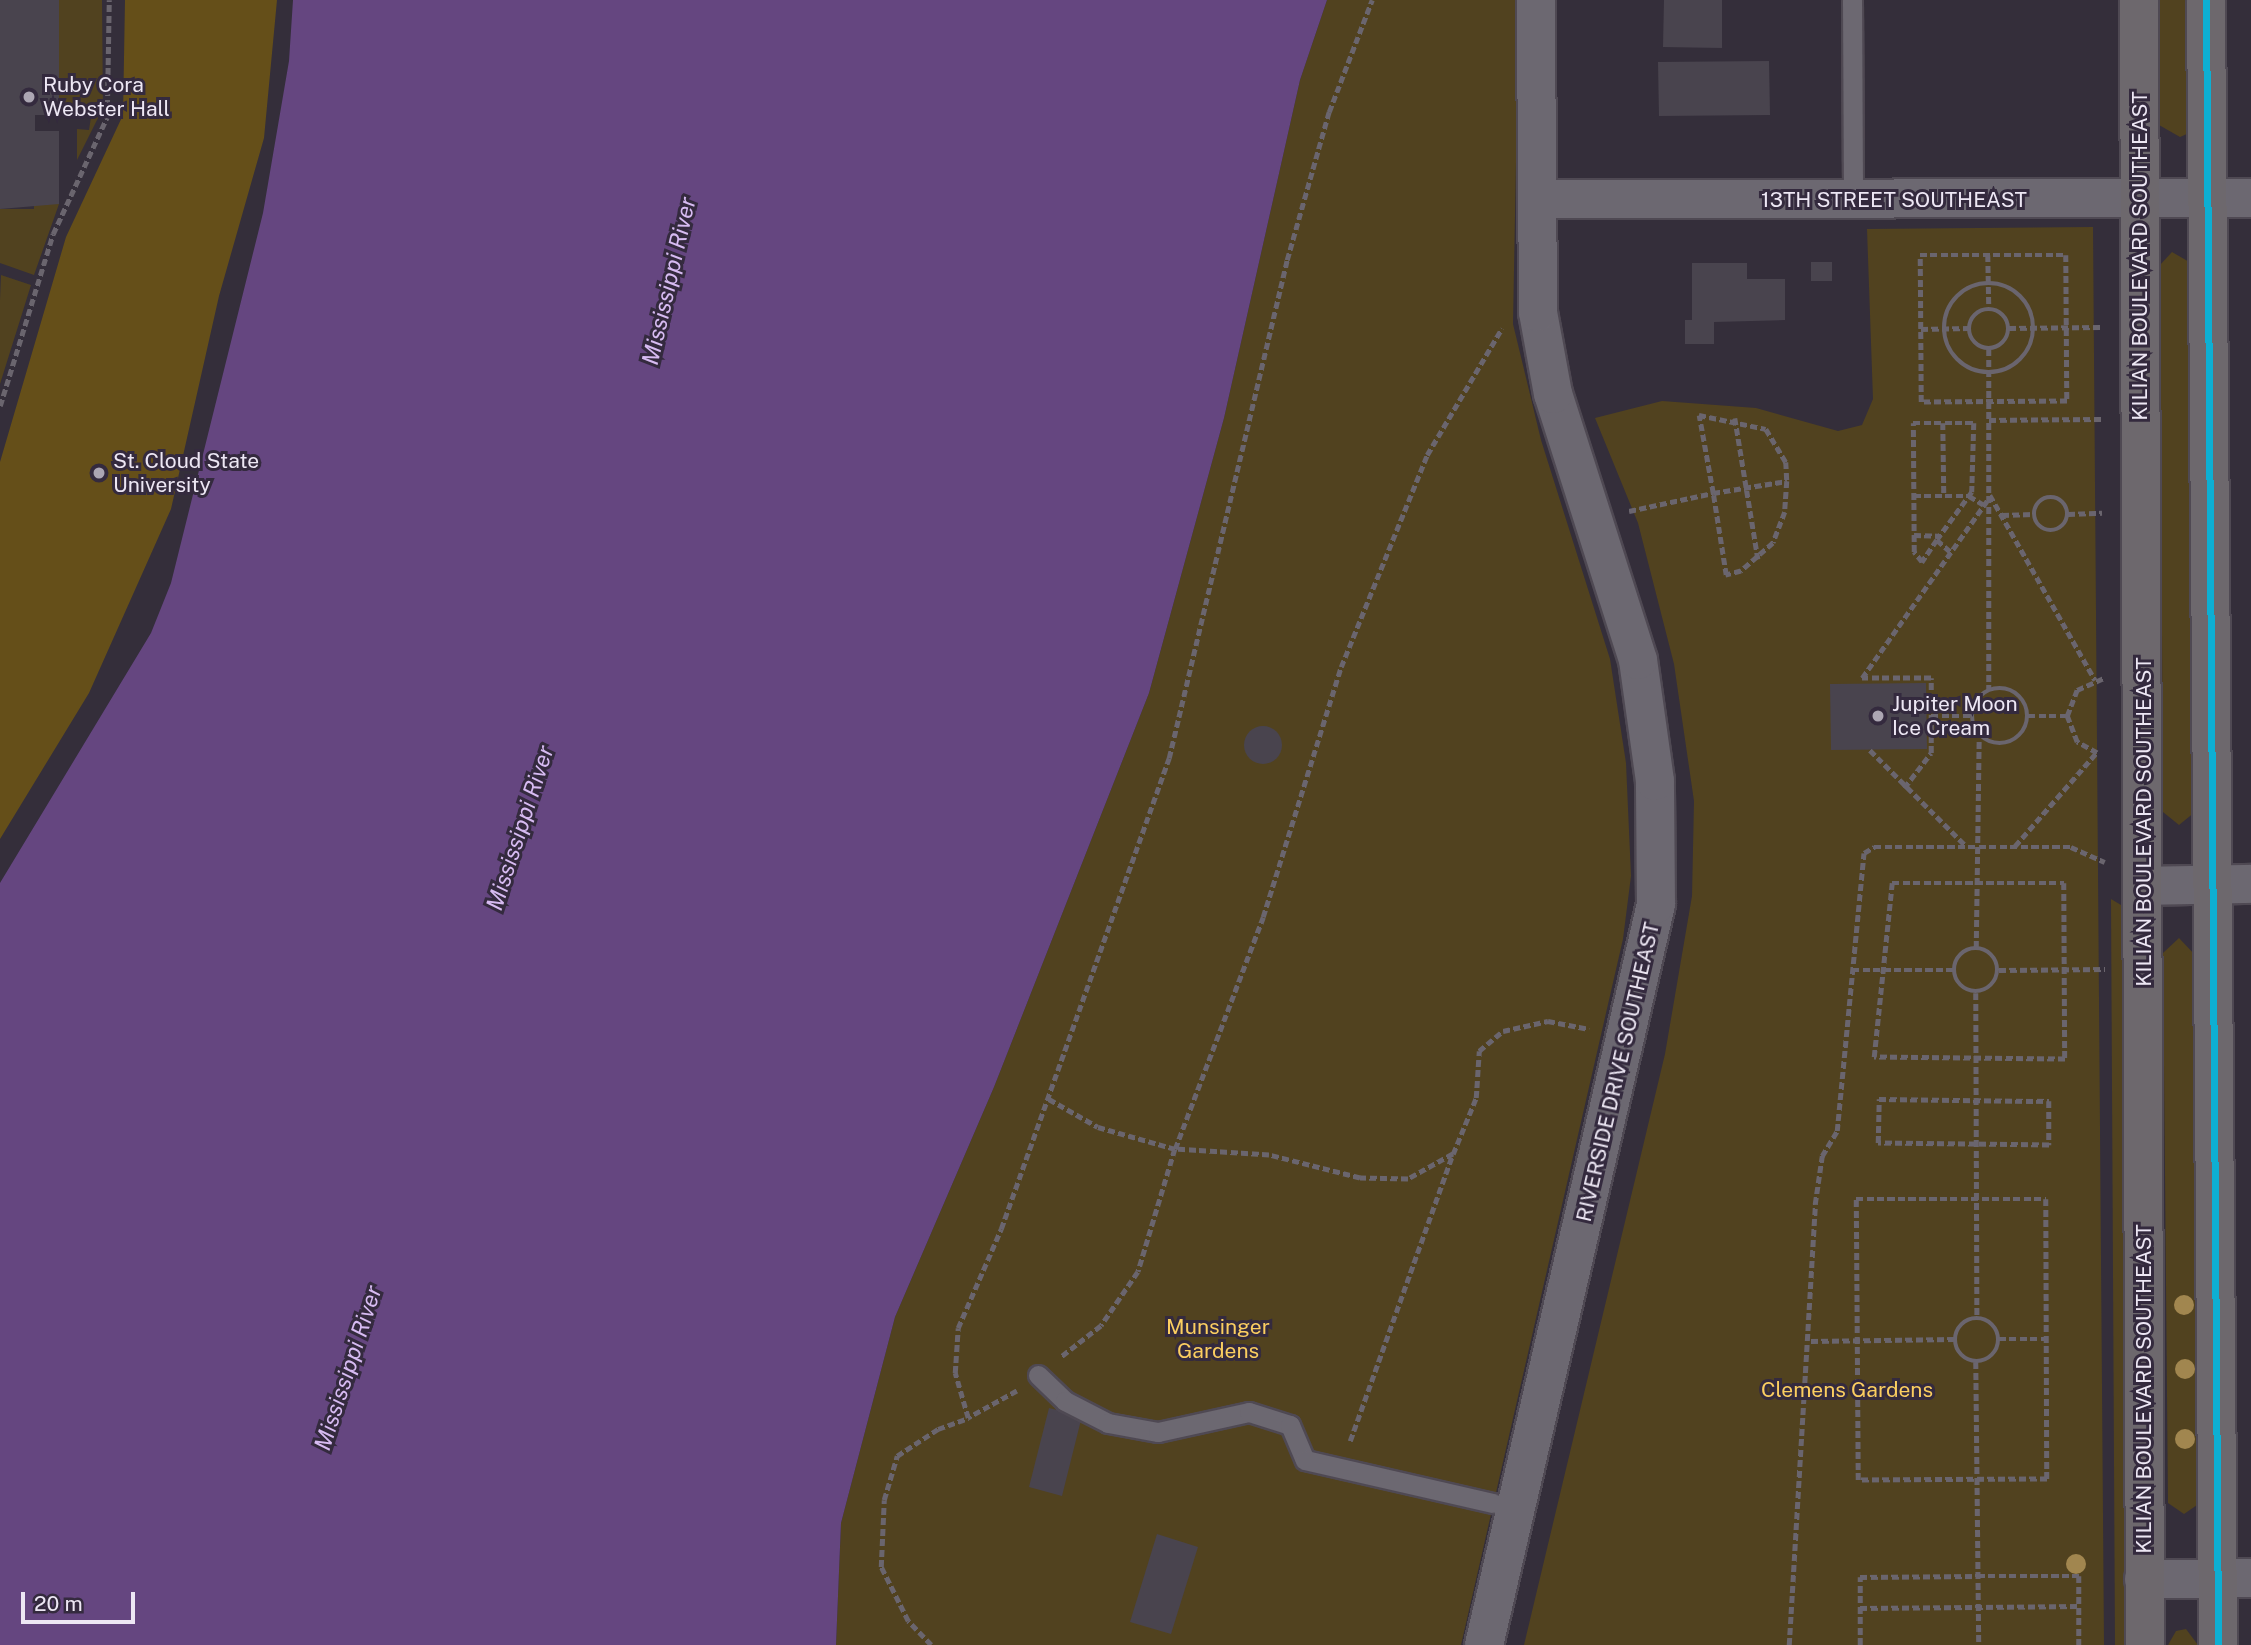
<!DOCTYPE html>
<html>
<head>
<meta charset="utf-8">
<style>
	body { margin:0 }
	#map { position:relative; width:2251px; height:1645px; overflow:hidden; background:#342e3a; font-family:"Public Sans",sans-serif }
	div>[style] { position:absolute }
	[style*='--x'] { left:calc(var(--x)*1px); top:calc(var(--y)*1px); width:calc(var(--w)*1px); rotate:calc(var(--a)*1deg) }
	.green>* { inset:0; background:#51421f }
	.forest>* { inset:0; background:#654f19 }
	.water>* { inset:0; background:#654680 }
	.building>* { inset:0; background:#49444e }
	.round { border-radius:50% }
	.path>* { height:4.5px; margin-top:-2.25px; transform-origin:0; background:repeating-linear-gradient(90deg,#6a656e 0 7px,transparent 0 10.5px) }
	.path>.ring { margin:-2.25px; padding:0; box-sizing:content-box; background:none; border:4.5px solid #6a656e; border-radius:50% }
	.roads { filter:drop-shadow(2px 0 #4f4953) drop-shadow(-2px 0 #4f4953) drop-shadow(0 2px #4f4953) drop-shadow(0 -2px #4f4953) }
	.lane>* { height:19px; margin:-9.5px; padding:0 9.5px; transform-origin:9.5px; border-radius:9.5px; background:#6c6871 }
	.street>* { height:38px; margin:-19px; padding:0 19px; transform-origin:19px; border-radius:19px; background:#6c6871 }
	.secondary>* { height:38px; margin:-19px; padding:0 19px; transform-origin:19px; border-radius:19px; background:#6d686d }
	.bus-1>* { height:7px; margin:-3.5px; padding:0 3.5px; transform-origin:3.5px; border-radius:3.5px; background:#0dafd3 }
	.trees>* { width:20px; height:20px; margin:-10px; border-radius:50%; background:#a1864f }
	.dots>* { width:19px; height:19px; translate:-50% -50%; box-sizing:border-box; border:4px solid #342a3e; border-radius:50% }
	span { translate:-50% -50%; white-space:nowrap; text-align:center; line-height:1.15; -webkit-text-stroke:6px #342a3e; paint-order:stroke }
	.poi-label { font-size:21px; color:#ede7f4 }
	.left { translate:0 -50%; text-align:left }
	.street-label { font-size:21px; color:#ede7f4 }
	.park-label { font-size:21px; color:#fbce60 }
	.water-label { font-size:23px; color:#d7bbf2; font-style:italic }
	.scale { position:absolute; left:21px; top:1592px; width:114px; height:32px; box-sizing:border-box; border:4px solid #ede7f4; border-top:0; padding-left:9px; font-size:21px; line-height:24px; white-space:nowrap; color:#ede7f4; -webkit-text-stroke:5px #342a3e; paint-order:stroke }
</style>
</head>
<body>
<div id="map">
	<div class="green">
		<i style="clip-path:polygon(55px 0,102px 0,103px 108px,77px 160px,77px 129px,89px 130px,92px 111px,59px 110px)"></i>
		<i style="clip-path:polygon(1327px 0,1519px 0,1513px 324px,1541px 440px,1610px 659px,1626px 763px,1631px 876px,1623px 939px,1461px 1645px,836px 1645px,841px 1523px,895px 1317px,994px 1087px,1149px 693px,1224px 418px,1300px 80px)"></i>
		<i style="clip-path:polygon(2158px 0,2191px 0,2189px 133px,2180px 137px,2159px 125px)"></i>
		<i style="clip-path:polygon(34px 204px,59px 204px,34px 275px,0 263px,0 209px,34px 209px)"></i>
		<i style="clip-path:polygon(2093px 227px,2104px 1645px,1524px 1645px,1665px 1054px,1692px 896px,1694px 801px,1674px 664px,1638px 523px,1595px 418px,1662px 401px,1756px 408px,1838px 431px,1862px 425px,1873px 399px,1867px 229px)"></i>
		<i style="clip-path:polygon(2172px 252px,2191px 263px,2195px 812px,2179px 825px,2163px 812px,2160px 265px)"></i>
		<i style="clip-path:polygon(1px 275px,31px 285px,0 384px,0 300px)"></i>
		<i style="clip-path:polygon(2111px 899px,2126px 908px,2131px 1645px,2115px 1645px)"></i>
		<i style="clip-path:polygon(2179px 938px,2196px 956px,2200px 1503px,2184px 1514px,2168px 1503px,2163px 953px)"></i>
		<i style="clip-path:polygon(2186px 1629px,2198px 1645px,2168px 1645px,2176px 1631px)"></i>
	</div>
	<div class="forest">
		<i style="clip-path:polygon(125px 0,277px 0,264px 138px,219px 296px,171px 509px,89px 693px,0 839px,0 462px,66px 237px,123px 115px)"></i>
	</div>
	<div class="water">
		<i style="clip-path:polygon(293px 0,1327px 0,1300px 80px,1224px 418px,1149px 693px,994px 1087px,895px 1317px,841px 1523px,836px 1645px,0 1645px,0 883px,151px 633px,171px 583px,263px 213px,289px 61px)"></i>
	</div>
	<div class="building">
		<i style="clip-path:polygon(0 0,59px 0,59px 115px,35px 115px,35px 131px,59px 131px,59px 204px,0 209px)"></i>
		<i style="clip-path:polygon(1664px 0,1722px 0,1722px 48px,1663px 47px)"></i>
		<i style="clip-path:polygon(1769px 61px,1770px 115px,1659px 116px,1658px 62px)"></i>
		<i style="clip-path:polygon(1811px 262px,1832px 262px,1832px 281px,1811px 281px)"></i>
		<i style="clip-path:polygon(1692px 263px,1747px 263px,1747px 279px,1785px 279px,1785px 320px,1714px 322px,1714px 344px,1685px 344px,1685px 320px,1692px 320px)"></i>
		<i style="clip-path:polygon(1926px 683px,1927px 749px,1831px 750px,1830px 684px)"></i>
		<i class="round" style="left:1244px;top:726px;width:38px;height:38px"></i>
		<i style="clip-path:polygon(1049px 1408px,1082px 1416px,1062px 1496px,1029px 1487px)"></i>
		<i style="clip-path:polygon(1157px 1534px,1198px 1547px,1171px 1634px,1130px 1622px)"></i>
	</div>
	<div class="path">
		<i style="--x:1920;--y:255;--w:146;--a:0"></i>
		<i style="--x:2066;--y:255;--w:146;--a:89.6"></i>
		<i style="--x:2067;--y:401;--w:146;--a:179.6"></i>
		<i style="--x:1921;--y:402;--w:147;--a:-90.4"></i>
		<i style="--x:1988;--y:255;--w:54;--a:88.9"></i>
		<i class="ring" style="left:1944px;top:283px;width:85.5px;height:85.5px"></i>
		<i class="ring" style="left:1969px;top:309px;width:35.5px;height:35.5px"></i>
		<i style="--x:2009;--y:328;--w:92;--a:-0.6"></i>
		<i style="--x:1921;--y:329;--w:48;--a:-1.2"></i>
		<i style="--x:1989;--y:349;--w:341;--a:90"></i>
		<i style="--x:0;--y:406;--w:180;--a:-72.9"></i>
		<i style="--x:53;--y:234;--w:129;--a:-65.2"></i>
		<i style="--x:107;--y:117;--w:117;--a:-89"></i>
		<i style="--x:1735;--y:418;--w:143;--a:80.7"></i>
		<i style="--x:1989;--y:420;--w:113;--a:-0.5"></i>
		<i style="--x:1943;--y:423;--w:73;--a:89.2"></i>
		<i style="--x:1990;--y:495;--w:213;--a:60.4"></i>
		<i style="--x:1914;--y:496;--w:55;--a:0"></i>
		<i style="--x:1969;--y:496;--w:17;--a:31"></i>
		<i class="ring" style="left:2034px;top:497px;width:29.5px;height:29.5px"></i>
		<i style="--x:1629;--y:511;--w:86;--a:-12.1"></i>
		<i style="--x:1713;--y:493;--w:75;--a:-9.2"></i>
		<i style="--x:1787;--y:481;--w:31;--a:94"></i>
		<i style="--x:1785;--y:512;--w:33;--a:111"></i>
		<i style="--x:1773;--y:543;--w:43;--a:138.8"></i>
		<i style="--x:1741;--y:571;--w:16;--a:165"></i>
		<i style="--x:1726;--y:575;--w:83;--a:-99"></i>
		<i style="--x:1713;--y:493;--w:79;--a:-100.2"></i>
		<i style="--x:1699;--y:415;--w:68;--a:11.8"></i>
		<i style="--x:1766;--y:429;--w:39;--a:59"></i>
		<i style="--x:1786;--y:462;--w:19;--a:87"></i>
		<i style="--x:2068;--y:514;--w:34;--a:-2"></i>
		<i style="--x:2002;--y:515;--w:33;--a:-2"></i>
		<i style="--x:1914;--y:535;--w:25;--a:2"></i>
		<i style="--x:1937;--y:540;--w:27;--a:124"></i>
		<i style="--x:1922;--y:562;--w:13;--a:-129"></i>
		<i style="--x:1914;--y:552;--w:129;--a:-90.4"></i>
		<i style="--x:1913;--y:423;--w:61;--a:0"></i>
		<i style="--x:1974;--y:423;--w:69;--a:91.7"></i>
		<i style="--x:1972;--y:492;--w:59;--a:126.1"></i>
		<i style="--x:1937;--y:540;--w:18;--a:41"></i>
		<i class="ring" style="left:1972px;top:688px;width:51.5px;height:51.5px"></i>
		<i style="--x:1931;--y:716;--w:41;--a:0"></i>
		<i style="--x:2028;--y:716;--w:39;--a:0"></i>
		<i style="--x:1870;--y:750;--w:136;--a:45"></i>
		<i style="--x:2097;--y:753;--w:23;--a:-151"></i>
		<i style="--x:2077;--y:742;--w:28;--a:-111"></i>
		<i style="--x:2067;--y:716;--w:28;--a:-69"></i>
		<i style="--x:2077;--y:690;--w:30;--a:-24"></i>
		<i style="--x:1904;--y:788;--w:44;--a:-52.4"></i>
		<i style="--x:1931;--y:753;--w:75;--a:-90"></i>
		<i style="--x:1931;--y:678;--w:69;--a:180"></i>
		<i style="--x:1862;--y:678;--w:220;--a:-54.8"></i>
		<i style="--x:2015;--y:846;--w:123;--a:-48.9"></i>
		<i style="--x:1892;--y:883;--w:172;--a:0"></i>
		<i style="--x:2064;--y:883;--w:176;--a:89.7"></i>
		<i style="--x:2065;--y:1059;--w:191;--a:-179.4"></i>
		<i style="--x:1874;--y:1057;--w:175;--a:-84.1"></i>
		<i class="ring" style="left:1954px;top:948px;width:39.5px;height:39.5px"></i>
		<i style="--x:1976;--y:948;--w:213;--a:-89.2"></i>
		<i style="--x:1852;--y:970;--w:102;--a:0"></i>
		<i style="--x:1999;--y:970;--w:106;--a:-0.5"></i>
		<i style="--x:1976;--y:993;--w:324;--a:89.8"></i>
		<i style="--x:1049;--y:1099;--w:56;--a:29.7"></i>
		<i style="--x:1098;--y:1127;--w:80;--a:15.9"></i>
		<i style="--x:1175;--y:1149;--w:128;--a:106.7"></i>
		<i style="--x:1138;--y:1272;--w:65;--a:124.4"></i>
		<i style="--x:1101;--y:1326;--w:52;--a:142"></i>
		<i style="--x:1879;--y:1099;--w:170;--a:0.7"></i>
		<i style="--x:2049;--y:1101;--w:44;--a:90"></i>
		<i style="--x:2049;--y:1145;--w:171;--a:-179.3"></i>
		<i style="--x:1878;--y:1143;--w:44;--a:-88.7"></i>
		<i style="--x:1453;--y:1154;--w:61;--a:-67.7"></i>
		<i style="--x:1476;--y:1098;--w:47;--a:-86.3"></i>
		<i style="--x:1479;--y:1051;--w:31;--a:-40"></i>
		<i style="--x:1503;--y:1031;--w:46;--a:-12.5"></i>
		<i style="--x:1548;--y:1021;--w:42;--a:11"></i>
		<i style="--x:1856;--y:1199;--w:190;--a:0"></i>
		<i style="--x:2046;--y:1199;--w:280;--a:89.8"></i>
		<i style="--x:2047;--y:1479;--w:189;--a:179.7"></i>
		<i style="--x:1858;--y:1480;--w:281;--a:-90.4"></i>
		<i class="ring" style="left:1955px;top:1318px;width:39.5px;height:39.5px"></i>
		<i style="--x:1999;--y:1339;--w:48;--a:0"></i>
		<i style="--x:1811;--y:1341;--w:144;--a:-0.8"></i>
		<i style="--x:1976;--y:1362;--w:283;--a:89.4"></i>
		<i style="--x:1017;--y:1391;--w:56;--a:151.1"></i>
		<i style="--x:968;--y:1418;--w:47;--a:-106.1"></i>
		<i style="--x:955;--y:1373;--w:45;--a:-86.2"></i>
		<i style="--x:958;--y:1328;--w:108;--a:-66.5"></i>
		<i style="--x:1001;--y:1229;--w:500;--a:-70.37"></i>
		<i style="--x:1169;--y:758;--w:512;--a:-76.67"></i>
		<i style="--x:1287;--y:260;--w:154;--a:-74.2"></i>
		<i style="--x:1329;--y:112;--w:120;--a:-69"></i>
		<i style="--x:1350;--y:1441;--w:305;--a:-70.3"></i>
		<i style="--x:1453;--y:1154;--w:51;--a:150.9"></i>
		<i style="--x:1408;--y:1179;--w:48;--a:-178.8"></i>
		<i style="--x:1360;--y:1178;--w:94;--a:-165.8"></i>
		<i style="--x:1269;--y:1155;--w:94;--a:-176.3"></i>
		<i style="--x:1175;--y:1149;--w:248;--a:-69.2"></i>
		<i style="--x:1263;--y:917;--w:262;--a:-72.7"></i>
		<i style="--x:1341;--y:667;--w:229;--a:-67.9"></i>
		<i style="--x:1427;--y:455;--w:147;--a:-59.4"></i>
		<i style="--x:1860;--y:1608;--w:219;--a:-0.5"></i>
		<i style="--x:931;--y:1645;--w:33;--a:-134"></i>
		<i style="--x:908;--y:1621;--w:60;--a:-116.6"></i>
		<i style="--x:881;--y:1567;--w:67;--a:-87.4"></i>
		<i style="--x:884;--y:1500;--w:46;--a:-73.5"></i>
		<i style="--x:897;--y:1456;--w:49;--a:-33.4"></i>
		<i style="--x:938;--y:1429;--w:32;--a:-20"></i>
		<i style="--x:1789;--y:1645;--w:442;--a:-86.6"></i>
		<i style="--x:1815;--y:1204;--w:49;--a:-81.7"></i>
		<i style="--x:1822;--y:1156;--w:29;--a:-59"></i>
		<i style="--x:1837;--y:1131;--w:279;--a:-84.5"></i>
		<i style="--x:1864;--y:853;--w:12;--a:-31"></i>
		<i style="--x:1874;--y:847;--w:197;--a:0"></i>
		<i style="--x:2071;--y:847;--w:37;--a:24"></i>
		<i style="--x:1860;--y:1645;--w:68;--a:-90"></i>
		<i style="--x:1860;--y:1577;--w:118;--a:-0.5"></i>
		<i style="--x:1978;--y:1576;--w:101;--a:0"></i>
		<i style="--x:2079;--y:1576;--w:69;--a:90"></i>
	</div>
	<div class="roads">
		<div class="lane">
			<i style="--x:1852;--y:0;--w:200;--a:89.7"></i>
			<i style="--x:1038;--y:1375;--w:37;--a:44"></i>
			<i style="--x:1065;--y:1401;--w:48;--a:27.1"></i>
			<i style="--x:1108;--y:1423;--w:51;--a:10.2"></i>
			<i style="--x:1158;--y:1432;--w:93;--a:-12.4"></i>
			<i style="--x:1249;--y:1412;--w:43;--a:17.6"></i>
			<i style="--x:1290;--y:1425;--w:38;--a:67"></i>
			<i style="--x:1305;--y:1460;--w:193;--a:12.9"></i>
		</div>
		<div class="street">
			<i style="--x:1538;--y:199;--w:713;--a:-0.08"></i>
			<i style="--x:2145;--y:886;--w:106;--a:-1.1"></i>
			<i style="--x:2144;--y:1579;--w:107;--a:-0.5"></i>
			<i style="--x:1484;--y:1645;--w:761;--a:-76.93"></i>
			<i style="--x:1656;--y:904;--w:123;--a:-90.5"></i>
			<i style="--x:1655;--y:781;--w:122;--a:-98"></i>
			<i style="--x:1638;--y:660;--w:279;--a:-107.7"></i>
			<i style="--x:1553;--y:394;--w:83;--a:-100.4"></i>
			<i style="--x:1538;--y:312;--w:312;--a:-90.4"></i>
		</div>
		<div class="secondary">
			<i style="--x:2139;--y:0;--w:1645;--a:89.79"></i>
			<i style="--x:2206;--y:0;--w:1645;--a:89.58"></i>
		</div>
	</div>
	<div class="bus-1">
		<i style="--x:2206;--y:0;--w:1645;--a:89.58"></i>
	</div>
	<div class="trees">
		<i style="left:2184px;top:1305px"></i>
		<i style="left:2185px;top:1369px"></i>
		<i style="left:2185px;top:1439px"></i>
		<i style="left:2076px;top:1564px"></i>
	</div>
	<div class="dots">
		<i style="left:29px;top:97px;background:#aca6b3"></i>
		<i style="left:99px;top:473px;background:#aca6b3"></i>
		<i style="left:1878px;top:716px;background:#aca6b3"></i>
	</div>
	<div class="poi-label">
		<span class="left" style="left:43px;top:97px">Ruby Cora<br>Webster Hall</span>
		<span class="left" style="left:113px;top:473px">St. Cloud State<br>University</span>
		<span class="left" style="left:1892px;top:716px">Jupiter Moon<br>Ice Cream</span>
	</div>
	<div class="street-label">
		<span style="left:1894px;top:200px">13TH STREET SOUTHEAST</span>
		<span style="left:2140px;top:256px;rotate:-90deg">KILIAN BOULEVARD SOUTHEAST</span>
		<span style="left:2144px;top:822px;rotate:-90deg">KILIAN BOULEVARD SOUTHEAST</span>
		<span style="left:1618px;top:1072px;rotate:-77deg">RIVERSIDE DRIVE SOUTHEAST</span>
		<span style="left:2144px;top:1389px;rotate:-90deg">KILIAN BOULEVARD SOUTHEAST</span>
	</div>
	<div class="park-label">
		<span style="left:1218px;top:1339px">Munsinger<br>Gardens</span>
		<span style="left:1847px;top:1390px">Clemens Gardens</span>
	</div>
	<div class="water-label">
		<span style="left:669px;top:281px;rotate:-77deg">Mississippi River</span>
		<span style="left:520px;top:828px;rotate:-72deg">Mississippi River</span>
		<span style="left:348px;top:1368px;rotate:-72deg">Mississippi River</span>
	</div>
	<div class="scale">20 m</div>
</div>
</body>
</html>
